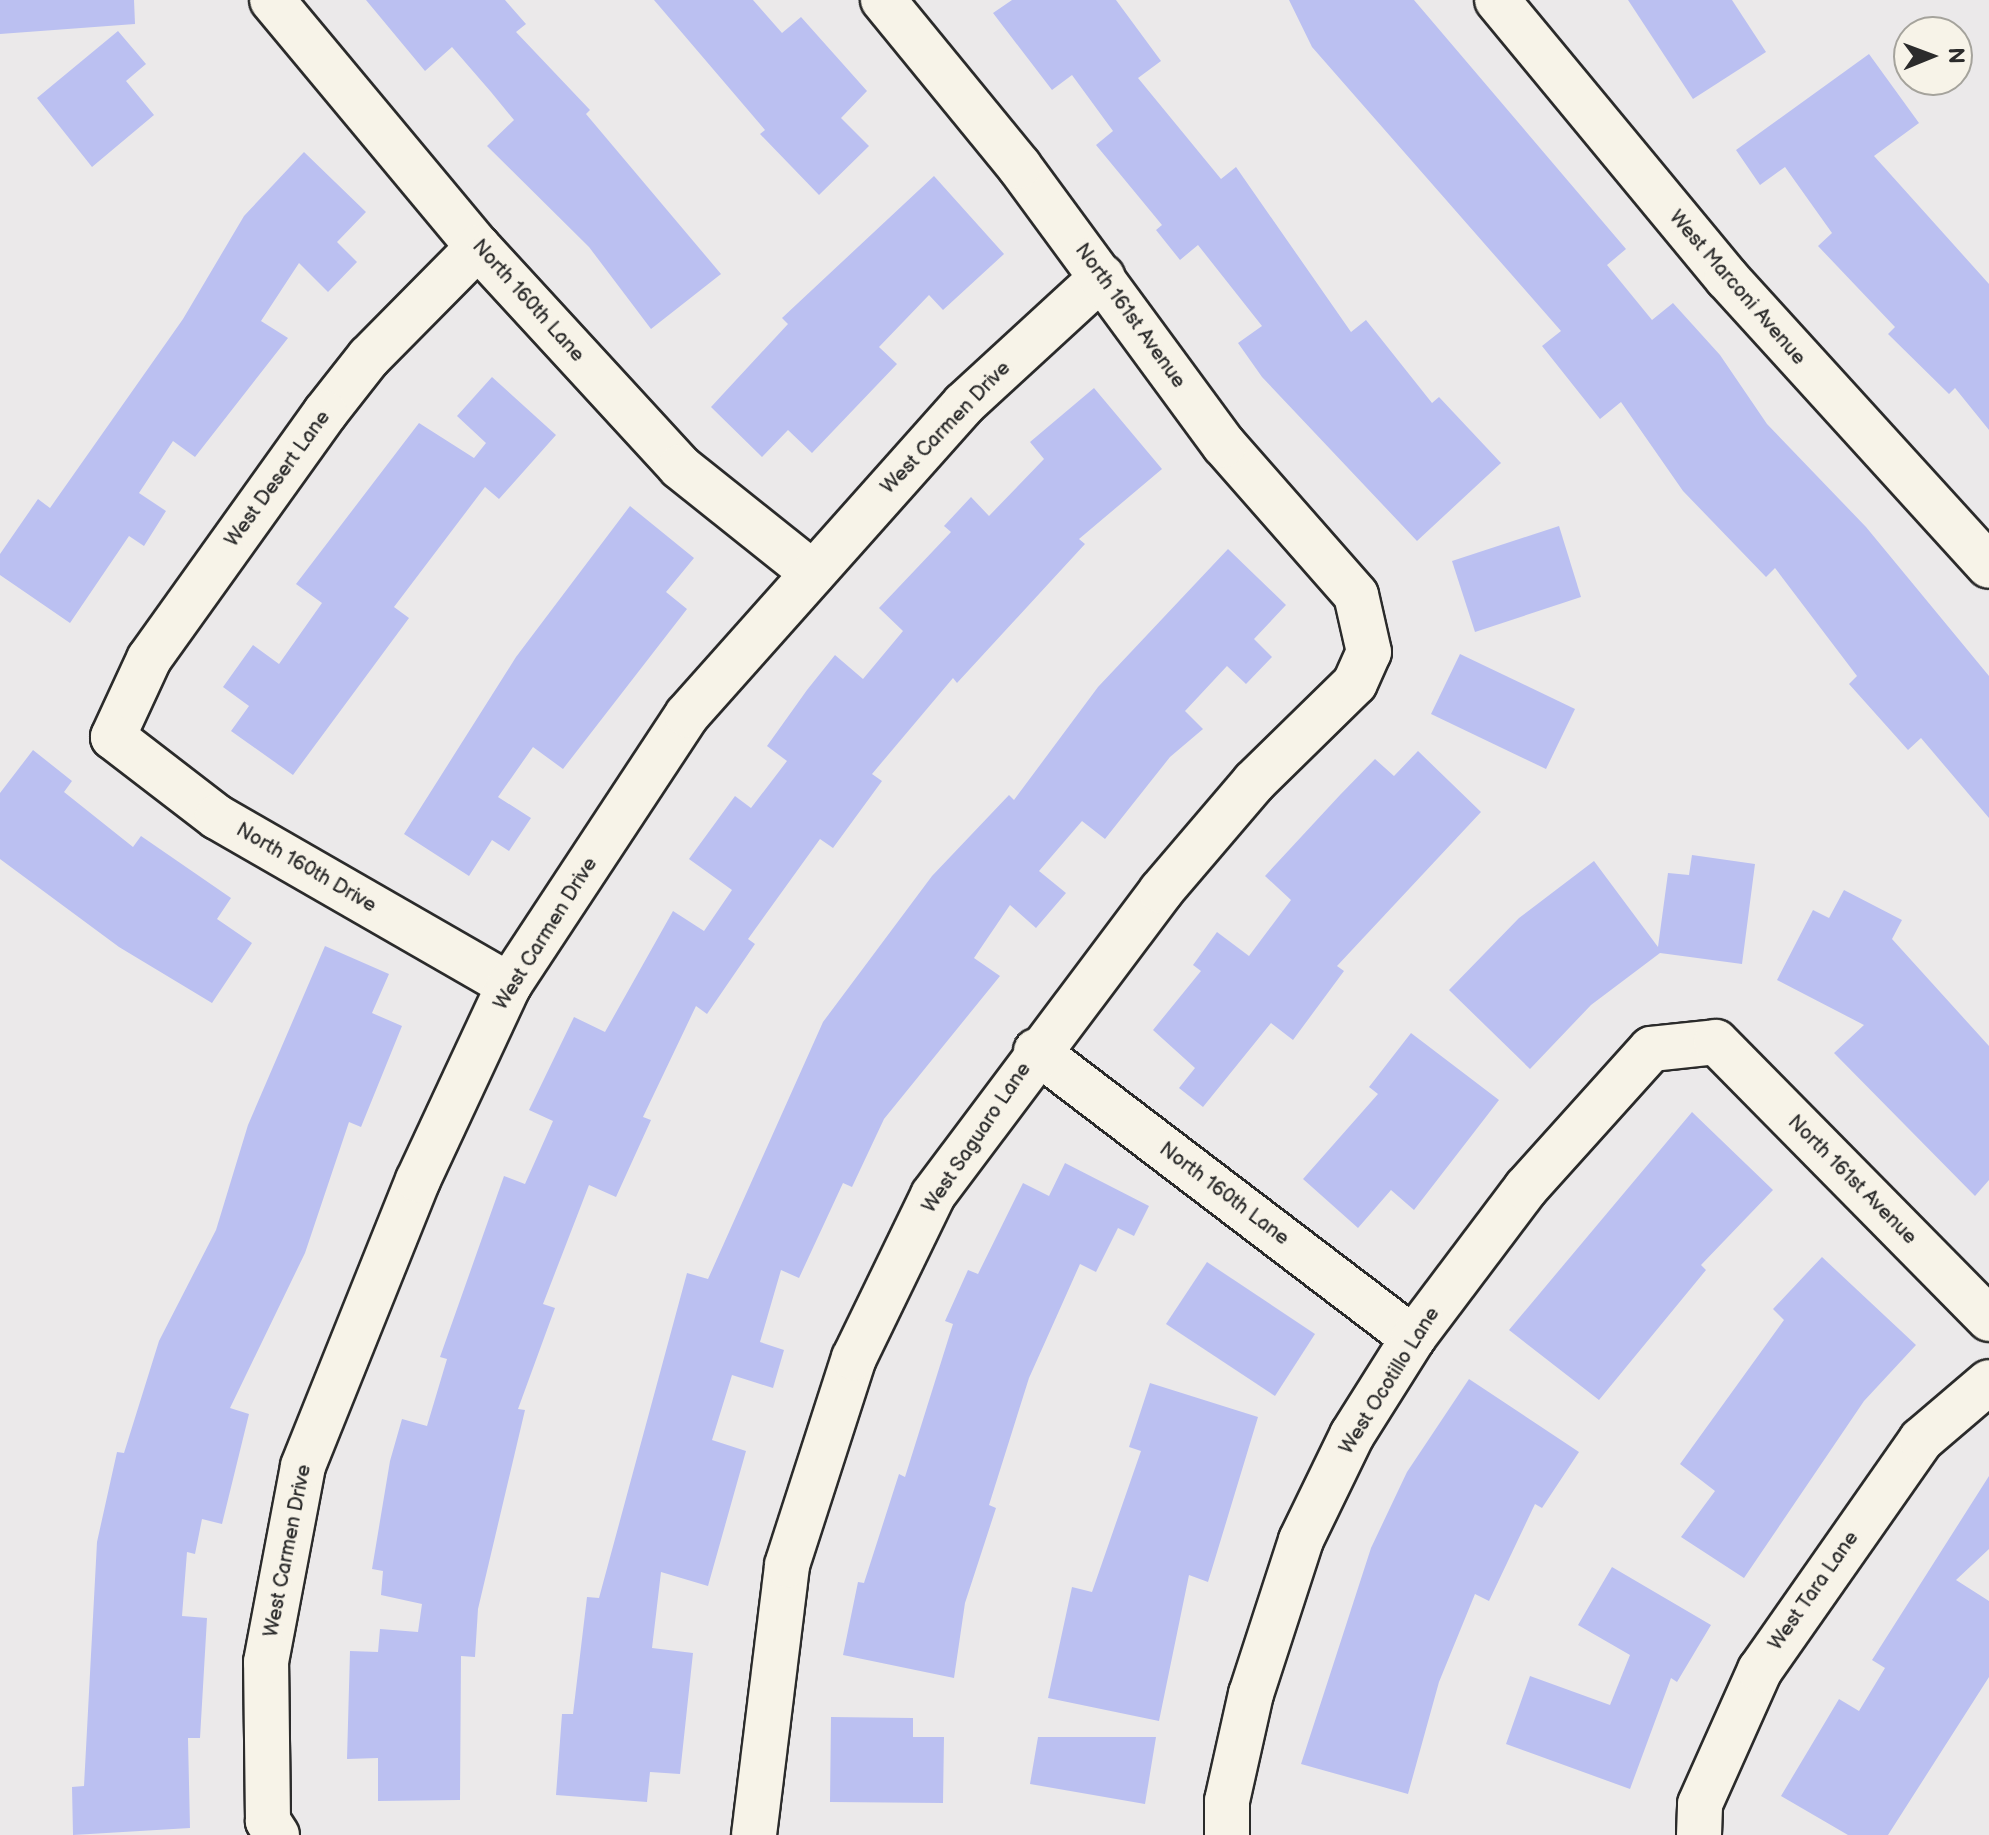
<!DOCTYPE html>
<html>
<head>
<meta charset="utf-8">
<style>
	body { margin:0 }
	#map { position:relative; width:1989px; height:1835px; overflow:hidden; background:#ebe9ea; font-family:"Balsamiq Sans",sans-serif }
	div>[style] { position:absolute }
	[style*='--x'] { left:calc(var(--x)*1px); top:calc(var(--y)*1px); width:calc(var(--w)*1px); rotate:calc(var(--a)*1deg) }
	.building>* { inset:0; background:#bbc0f1 }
	.roads { filter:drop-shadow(2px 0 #2b2b2b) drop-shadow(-2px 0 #2b2b2b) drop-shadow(0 2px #2b2b2b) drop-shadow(0 -2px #2b2b2b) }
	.minor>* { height:44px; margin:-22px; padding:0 22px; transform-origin:22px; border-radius:22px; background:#f7f3e8 }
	span { translate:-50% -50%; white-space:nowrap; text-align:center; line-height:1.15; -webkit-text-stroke:8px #f7f3e8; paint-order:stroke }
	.street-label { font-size:20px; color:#2b2b2b }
	.north { position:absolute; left:1893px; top:16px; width:80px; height:80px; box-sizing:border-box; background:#f7f3e8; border:2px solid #a5a39c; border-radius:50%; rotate:89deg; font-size:22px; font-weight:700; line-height:32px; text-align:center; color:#2b2b2b }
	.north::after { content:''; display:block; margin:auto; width:28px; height:36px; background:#2b2b2b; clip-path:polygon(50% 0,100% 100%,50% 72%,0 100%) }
</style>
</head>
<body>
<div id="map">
	<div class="building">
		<i style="clip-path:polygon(0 0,134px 0,135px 24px,0 34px)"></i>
		<i style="clip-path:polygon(366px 0,505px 0,526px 24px,516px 32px,590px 110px,586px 114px,721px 274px,651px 329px,589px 247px,487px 146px,514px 120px,491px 92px,452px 47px,425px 71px)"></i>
		<i style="clip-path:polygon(654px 0,753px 0,782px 33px,801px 17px,867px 91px,841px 118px,869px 146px,819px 195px,760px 134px,765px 130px)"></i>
		<i style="clip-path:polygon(1012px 0,1116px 0,1161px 61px,1138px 78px,1221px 179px,1236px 167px,1351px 332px,1366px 320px,1432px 403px,1439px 397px,1501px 463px,1417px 541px,1262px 377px,1238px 343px,1262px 326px,1198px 245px,1180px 260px,1156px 230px,1162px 225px,1096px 145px,1113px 131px,1072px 75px,1052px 90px,993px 13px)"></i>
		<i style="clip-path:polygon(1289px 0,1414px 0,1626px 249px,1607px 265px,1652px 320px,1673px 303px,1720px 355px,1767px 424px,1866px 527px,1989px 676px,1989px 818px,1921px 738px,1908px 750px,1849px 684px,1857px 676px,1775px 568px,1766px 577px,1683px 491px,1621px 402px,1600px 419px,1542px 346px,1561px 331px,1312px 47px)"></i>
		<i style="clip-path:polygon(1628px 0,1732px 0,1766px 52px,1693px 99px)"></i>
		<i style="clip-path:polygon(118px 31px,146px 64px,126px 81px,154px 115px,92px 167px,37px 98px)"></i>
		<i style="clip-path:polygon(1869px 54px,1919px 123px,1874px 156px,1989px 284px,1989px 430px,1955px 388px,1949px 394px,1888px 334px,1895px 327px,1818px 246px,1832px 233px,1785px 167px,1760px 185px,1736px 150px)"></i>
		<i style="clip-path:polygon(304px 152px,366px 212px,337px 242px,357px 262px,328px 292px,299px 263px,261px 321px,288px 338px,195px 457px,173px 441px,139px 493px,166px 511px,144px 546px,129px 536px,70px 623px,0 575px,0 554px,38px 499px,50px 508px,183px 319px,244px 216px)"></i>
		<i style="clip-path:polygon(934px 176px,1004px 254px,943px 310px,929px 295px,879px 347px,897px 364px,812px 453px,788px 430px,762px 457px,711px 407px,788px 324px,782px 318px)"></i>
		<i style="clip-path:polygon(492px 377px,556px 435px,499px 499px,485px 487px,394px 607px,409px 618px,293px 775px,231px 731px,249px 706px,223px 687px,253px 645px,279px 664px,322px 603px,296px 584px,419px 423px,474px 458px,486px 443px,457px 416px)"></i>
		<i style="clip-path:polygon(1094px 388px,1162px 469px,1079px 539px,1085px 544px,957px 683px,953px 678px,872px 774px,882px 781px,833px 848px,820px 839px,748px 939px,755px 944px,707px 1014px,696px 1006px,643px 1117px,651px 1120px,616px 1197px,589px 1185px,543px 1304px,555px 1308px,518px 1409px,525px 1410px,478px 1609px,475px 1657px,461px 1656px,460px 1800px,378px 1801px,378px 1758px,347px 1759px,350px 1651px,378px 1652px,380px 1629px,418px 1632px,422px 1604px,381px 1595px,383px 1571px,372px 1569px,390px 1461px,402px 1419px,427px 1426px,447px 1359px,440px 1357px,504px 1176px,525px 1184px,553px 1121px,529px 1110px,574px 1017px,605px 1032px,673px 911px,704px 931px,732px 890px,689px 859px,735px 796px,751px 808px,787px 761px,767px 746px,807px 690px,835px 655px,863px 679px,903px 631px,879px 608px,951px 532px,944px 526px,971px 497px,989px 516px,1044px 459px,1030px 442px)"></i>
		<i style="clip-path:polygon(630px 506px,694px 558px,666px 592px,687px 609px,563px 769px,533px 747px,498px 797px,531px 818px,509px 851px,492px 840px,469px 876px,404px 834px,516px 657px)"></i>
		<i style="clip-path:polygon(1559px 526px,1581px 597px,1475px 632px,1452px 561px)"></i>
		<i style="clip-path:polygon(1228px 549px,1286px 605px,1254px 639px,1272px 657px,1246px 684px,1227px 666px,1185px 711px,1203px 729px,1170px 757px,1105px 839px,1082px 821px,1039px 871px,1066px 893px,1036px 928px,1010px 905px,974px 958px,1000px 976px,884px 1119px,852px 1187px,843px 1183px,799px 1278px,781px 1270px,760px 1342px,784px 1350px,773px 1388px,732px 1375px,712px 1440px,746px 1451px,708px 1586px,661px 1572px,652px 1648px,693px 1653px,680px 1774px,650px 1772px,647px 1802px,556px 1795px,562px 1714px,573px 1714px,587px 1597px,599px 1598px,687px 1273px,708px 1279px,823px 1022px,932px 876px,1009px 795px,1014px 800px,1098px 687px)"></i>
		<i style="clip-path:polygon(1460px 654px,1575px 709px,1546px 769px,1431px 714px)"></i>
		<i style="clip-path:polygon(33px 750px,72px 781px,64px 792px,133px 847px,141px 836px,231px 898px,217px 919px,252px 943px,212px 1003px,119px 947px,0 859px,0 793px)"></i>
		<i style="clip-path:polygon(1418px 751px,1481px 812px,1337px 966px,1344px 971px,1293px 1040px,1271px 1023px,1203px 1107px,1179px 1088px,1195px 1068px,1153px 1030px,1201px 971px,1193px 965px,1217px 932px,1249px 956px,1291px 900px,1265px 876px,1340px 795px,1375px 759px,1394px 776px)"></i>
		<i style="clip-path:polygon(1692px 855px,1755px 864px,1742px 964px,1660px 953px,1591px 1005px,1530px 1069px,1449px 990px,1519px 918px,1594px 861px,1658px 947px,1668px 873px,1689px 875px)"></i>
		<i style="clip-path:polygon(1844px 890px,1902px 920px,1892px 939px,1989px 1046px,1989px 1180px,1975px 1196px,1834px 1053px,1864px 1025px,1777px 980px,1813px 910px,1829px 918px)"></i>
		<i style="clip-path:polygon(325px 946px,389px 974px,372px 1013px,402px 1026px,361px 1127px,349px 1122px,305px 1253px,230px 1408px,249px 1414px,222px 1524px,202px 1519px,195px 1554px,187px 1552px,182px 1616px,207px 1618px,200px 1738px,188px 1738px,190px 1828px,73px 1835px,72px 1787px,84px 1786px,97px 1542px,117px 1452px,124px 1453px,159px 1341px,216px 1230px,248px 1125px)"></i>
		<i style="clip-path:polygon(1411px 1033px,1499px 1100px,1414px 1210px,1391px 1190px,1358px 1228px,1303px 1179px,1378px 1094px,1369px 1087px)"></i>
		<i style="clip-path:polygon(1692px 1112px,1773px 1190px,1701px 1265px,1706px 1270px,1599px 1400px,1509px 1330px)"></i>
		<i style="clip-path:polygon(1065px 1163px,1149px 1206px,1134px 1236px,1118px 1228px,1096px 1272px,1080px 1264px,1029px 1378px,989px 1505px,996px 1508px,965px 1603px,954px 1678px,843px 1655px,858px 1582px,864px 1583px,899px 1474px,905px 1477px,953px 1324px,945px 1321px,968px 1270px,978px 1274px,1023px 1183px,1049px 1196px)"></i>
		<i style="clip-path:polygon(1822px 1257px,1916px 1345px,1864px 1401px,1744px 1578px,1681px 1537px,1715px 1491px,1680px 1464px,1784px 1320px,1773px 1309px)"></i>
		<i style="clip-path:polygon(1207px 1262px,1315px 1334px,1275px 1396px,1166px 1324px)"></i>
		<i style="clip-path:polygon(1469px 1379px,1579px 1452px,1542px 1508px,1535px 1504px,1489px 1601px,1475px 1594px,1439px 1682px,1408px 1794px,1301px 1764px,1371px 1548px,1407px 1472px)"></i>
		<i style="clip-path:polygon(1150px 1383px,1258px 1417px,1208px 1582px,1189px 1575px,1159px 1721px,1048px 1698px,1072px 1587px,1092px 1592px,1141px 1451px,1129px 1447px)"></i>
		<i style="clip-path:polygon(1989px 1476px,1989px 1549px,1956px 1580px,1989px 1601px,1989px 1677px,1888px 1835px,1848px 1835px,1781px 1796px,1839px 1699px,1859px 1711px,1885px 1668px,1872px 1660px)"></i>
		<i style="clip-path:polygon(1612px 1567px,1711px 1625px,1677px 1682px,1671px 1678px,1630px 1789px,1506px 1744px,1530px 1676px,1610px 1705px,1630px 1655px,1578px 1625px)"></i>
		<i style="clip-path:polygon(831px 1717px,913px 1718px,913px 1737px,944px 1737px,943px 1803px,830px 1802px)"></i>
		<i style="clip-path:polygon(1038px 1737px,1156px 1737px,1145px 1804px,1030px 1784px)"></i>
	</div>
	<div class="roads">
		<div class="minor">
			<i style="--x:272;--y:0;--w:322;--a:50.2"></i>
			<i style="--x:478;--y:247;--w:299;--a:47.4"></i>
			<i style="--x:680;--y:467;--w:170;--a:38.6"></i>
			<i style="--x:1497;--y:0;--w:361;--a:50.4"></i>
			<i style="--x:1727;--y:278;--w:389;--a:47.7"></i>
			<i style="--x:478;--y:247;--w:155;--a:134.7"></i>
			<i style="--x:369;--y:357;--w:71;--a:128.2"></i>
			<i style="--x:325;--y:413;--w:302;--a:125.6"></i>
			<i style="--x:149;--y:659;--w:86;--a:114.8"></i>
			<i style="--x:113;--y:737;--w:131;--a:37.6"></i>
			<i style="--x:217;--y:817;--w:337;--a:29.9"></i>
			<i style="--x:1036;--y:1051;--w:474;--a:37.3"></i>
			<i style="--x:277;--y:1835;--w:17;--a:-123"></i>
			<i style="--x:268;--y:1821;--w:159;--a:-90.7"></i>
			<i style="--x:266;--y:1662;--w:199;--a:-79.3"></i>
			<i style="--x:303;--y:1466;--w:308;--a:-68.1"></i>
			<i style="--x:418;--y:1180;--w:215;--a:-65"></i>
			<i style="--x:509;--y:985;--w:323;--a:-56.6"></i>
			<i style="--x:687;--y:715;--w:416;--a:-48.3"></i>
			<i style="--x:964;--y:404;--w:188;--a:-42.6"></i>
			<i style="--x:754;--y:1835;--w:272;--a:-83"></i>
			<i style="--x:787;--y:1565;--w:218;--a:-72.1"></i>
			<i style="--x:854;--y:1358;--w:181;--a:-64.1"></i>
			<i style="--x:933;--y:1195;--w:380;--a:-53.1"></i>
			<i style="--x:1161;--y:891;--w:143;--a:-49.5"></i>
			<i style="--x:1254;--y:782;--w:141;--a:-44.4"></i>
			<i style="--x:1355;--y:683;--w:34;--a:-66"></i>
			<i style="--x:1369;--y:652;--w:58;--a:-102.8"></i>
			<i style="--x:1356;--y:595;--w:200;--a:-131.3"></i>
			<i style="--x:1224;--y:445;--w:346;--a:-126.3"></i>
			<i style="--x:1019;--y:166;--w:215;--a:-129.3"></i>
			<i style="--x:1227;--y:1835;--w:34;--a:-90"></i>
			<i style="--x:1227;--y:1801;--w:110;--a:-77.4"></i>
			<i style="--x:1251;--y:1694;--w:162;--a:-72"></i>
			<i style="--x:1301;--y:1540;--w:117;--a:-64.1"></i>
			<i style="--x:1352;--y:1435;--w:115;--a:-57.8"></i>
			<i style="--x:1413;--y:1338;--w:188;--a:-53"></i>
			<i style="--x:1526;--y:1188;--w:187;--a:-48"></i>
			<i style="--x:1651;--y:1049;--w:65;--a:-6.1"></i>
			<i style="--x:1716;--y:1042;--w:389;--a:45.4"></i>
			<i style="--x:1699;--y:1835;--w:31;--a:-88"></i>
			<i style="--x:1700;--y:1804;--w:147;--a:-65.9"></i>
			<i style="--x:1760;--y:1670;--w:281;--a:-55"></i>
			<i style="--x:1921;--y:1440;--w:89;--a:-40.5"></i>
		</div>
	</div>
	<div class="street-label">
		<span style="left:1737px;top:288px;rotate:49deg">West Marconi Avenue</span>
		<span style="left:528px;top:301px;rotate:48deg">North 160th Lane</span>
		<span style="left:1130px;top:316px;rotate:54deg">North 161st Avenue</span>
		<span style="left:946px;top:428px;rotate:-46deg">West Carmen Drive</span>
		<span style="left:278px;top:479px;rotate:-54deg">West Desert Lane</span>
		<span style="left:306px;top:868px;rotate:30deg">North 160th Drive</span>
		<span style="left:546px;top:934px;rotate:-58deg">West Carmen Drive</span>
		<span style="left:977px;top:1138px;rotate:-56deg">West Saguaro Lane</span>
		<span style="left:1852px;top:1180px;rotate:45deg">North 161st Avenue</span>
		<span style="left:1224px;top:1194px;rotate:37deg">North 160th Lane</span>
		<span style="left:1390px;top:1381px;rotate:-58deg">West Ocotillo Lane</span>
		<span style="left:288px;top:1551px;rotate:-79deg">West Carmen Drive</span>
		<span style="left:1814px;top:1591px;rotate:-55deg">West Tara Lane</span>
	</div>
	<div class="north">N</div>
</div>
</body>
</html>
